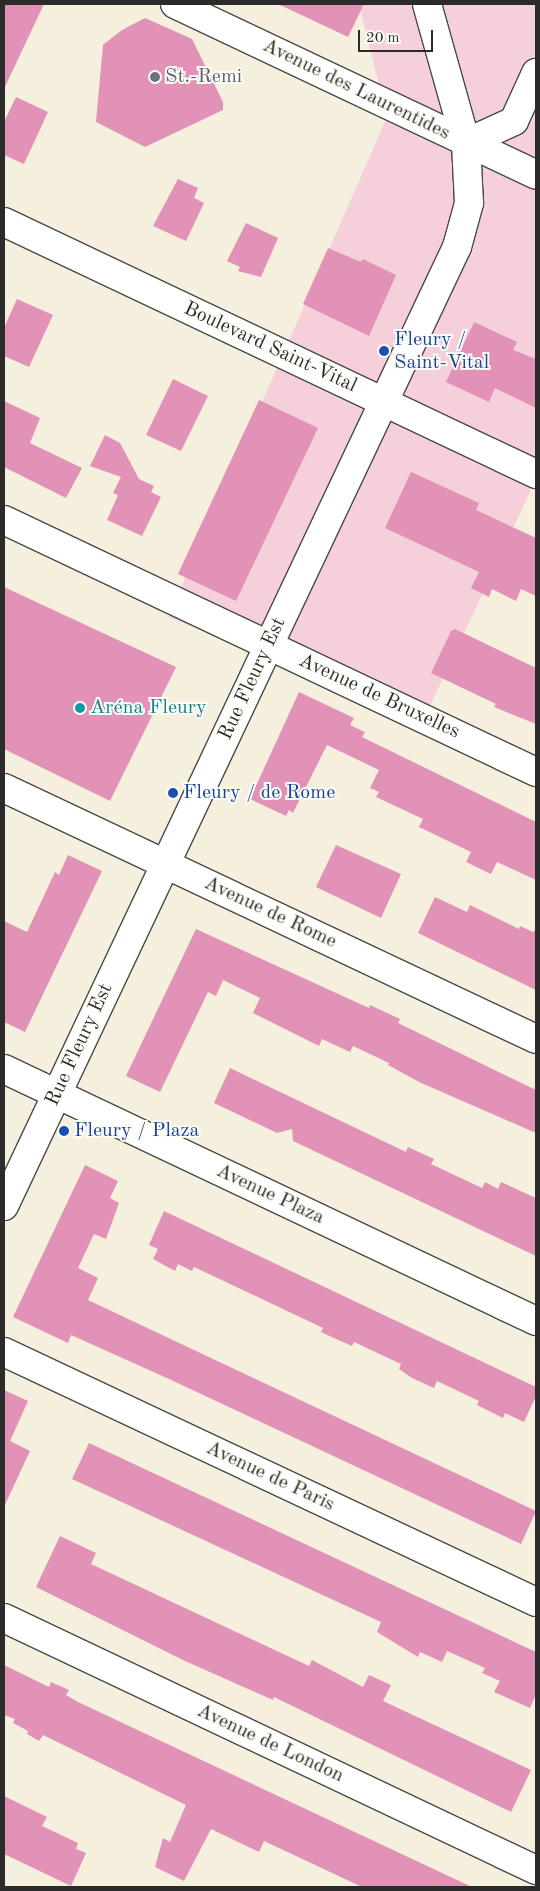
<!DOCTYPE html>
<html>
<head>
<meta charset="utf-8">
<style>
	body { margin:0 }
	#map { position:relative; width:540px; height:1891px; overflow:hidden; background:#f4f0dd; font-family:"Old Standard TT",serif }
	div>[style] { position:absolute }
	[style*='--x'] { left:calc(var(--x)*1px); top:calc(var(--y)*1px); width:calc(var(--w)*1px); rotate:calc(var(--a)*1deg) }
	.built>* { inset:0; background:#f5cfda }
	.building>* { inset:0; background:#e292b6 }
	.roads { filter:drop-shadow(1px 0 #494946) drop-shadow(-1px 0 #494946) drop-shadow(0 1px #494946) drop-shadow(0 -1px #494946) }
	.minor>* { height:28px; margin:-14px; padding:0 14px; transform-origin:14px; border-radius:14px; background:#fff }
	.tertiary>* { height:28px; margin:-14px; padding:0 14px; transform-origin:14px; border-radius:14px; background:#fff }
	.dots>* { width:14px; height:14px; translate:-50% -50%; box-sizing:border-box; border:2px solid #fdfcf7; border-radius:50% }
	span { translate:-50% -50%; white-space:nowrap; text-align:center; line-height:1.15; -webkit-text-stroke:4px #fdfcf7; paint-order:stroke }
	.worship-label { font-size:20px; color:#5b616d }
	.left { translate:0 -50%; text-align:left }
	.street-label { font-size:20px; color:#2b2b2b }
	.transit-label { font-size:20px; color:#164399 }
	.culture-label { font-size:20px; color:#0d838f }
	.frame { position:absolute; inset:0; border:5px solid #2b2b2b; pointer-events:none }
	.scale { position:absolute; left:358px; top:30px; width:75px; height:22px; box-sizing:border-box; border:2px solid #2b2b2b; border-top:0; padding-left:6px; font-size:15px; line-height:18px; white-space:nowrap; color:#2b2b2b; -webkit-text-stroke:4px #fdfcf7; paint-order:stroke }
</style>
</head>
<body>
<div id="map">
	<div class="built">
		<i style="clip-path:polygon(359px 4px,536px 4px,536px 479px,424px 719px,168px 617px,387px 117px)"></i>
	</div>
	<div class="building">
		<i style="clip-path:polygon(4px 4px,44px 4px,4px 89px)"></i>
		<i style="clip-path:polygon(278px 4px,364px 4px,348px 37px)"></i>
		<i style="clip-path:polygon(145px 18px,192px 39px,223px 102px,223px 110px,145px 147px,96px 122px,103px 45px,122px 30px)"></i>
		<i style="clip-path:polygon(16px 97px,48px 112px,24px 164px,4px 155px,4px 122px)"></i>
		<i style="clip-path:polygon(178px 179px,198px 188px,194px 198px,204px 203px,186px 241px,153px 226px)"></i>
		<i style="clip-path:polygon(246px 223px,278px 238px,261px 277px,238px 271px,240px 267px,227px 261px)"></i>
		<i style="clip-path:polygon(328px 248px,361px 262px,363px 259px,396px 275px,369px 336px,303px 304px)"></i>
		<i style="clip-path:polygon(17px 299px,53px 315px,29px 367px,4px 356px,4px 328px)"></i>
		<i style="clip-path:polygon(474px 322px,517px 342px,513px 350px,536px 359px,536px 408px,495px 388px,489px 402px,446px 382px)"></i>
		<i style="clip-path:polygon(173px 379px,208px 396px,181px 451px,146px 435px)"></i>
		<i style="clip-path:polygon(259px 400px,318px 428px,236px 601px,178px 574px)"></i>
		<i style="clip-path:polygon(4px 401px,40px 418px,30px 443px,82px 468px,66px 498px,4px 467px)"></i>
		<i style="clip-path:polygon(105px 435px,120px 443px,139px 479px,154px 486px,151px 492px,161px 497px,142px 536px,107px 520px,118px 495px,113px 493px,121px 477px,90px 466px)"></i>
		<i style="clip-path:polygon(411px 472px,479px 503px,476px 510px,536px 538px,536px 596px,521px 589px,516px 601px,492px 589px,489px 597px,471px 588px,479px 572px,385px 528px)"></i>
		<i style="clip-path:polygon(4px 587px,176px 667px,110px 801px,4px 749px)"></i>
		<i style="clip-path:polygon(455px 629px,536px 668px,536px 724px,494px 707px,496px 704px,431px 673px,451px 631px)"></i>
		<i style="clip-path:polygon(299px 692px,354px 718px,350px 725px,365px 732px,362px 737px,536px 822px,536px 880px,497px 862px,491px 874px,466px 862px,471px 852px,419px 827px,423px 819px,376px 797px,379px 792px,370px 788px,379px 770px,327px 745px,293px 813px,289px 810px,286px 816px,250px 799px)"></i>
		<i style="clip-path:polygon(336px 845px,401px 874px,381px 918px,316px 887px)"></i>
		<i style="clip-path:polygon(68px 855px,102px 871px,25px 1032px,4px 1022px,4px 921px,27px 932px,55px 872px,59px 875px)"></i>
		<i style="clip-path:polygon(435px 897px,467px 912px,470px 905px,519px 929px,520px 926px,533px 932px,536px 929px,536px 990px,418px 933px)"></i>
		<i style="clip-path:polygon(196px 929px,369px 1008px,370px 1005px,400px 1019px,398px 1023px,536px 1090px,536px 1133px,419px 1082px,388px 1065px,389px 1063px,353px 1046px,350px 1052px,322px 1039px,319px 1046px,253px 1013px,260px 998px,223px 980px,216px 996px,208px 992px,160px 1092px,126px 1076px)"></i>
		<i style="clip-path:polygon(230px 1068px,406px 1152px,408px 1147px,434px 1159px,431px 1164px,482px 1188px,485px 1182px,498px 1189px,501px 1182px,536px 1198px,536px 1256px,293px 1141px,292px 1129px,277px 1133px,214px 1103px)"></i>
		<i style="clip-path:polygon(85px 1165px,118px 1181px,110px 1198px,119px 1203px,106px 1239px,94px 1234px,78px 1268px,98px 1278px,88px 1300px,536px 1511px,521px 1544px,169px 1379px,71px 1335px,68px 1343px,13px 1317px)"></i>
		<i style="clip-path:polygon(164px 1211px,536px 1387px,536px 1396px,524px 1422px,505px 1413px,503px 1418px,477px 1405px,479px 1401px,437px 1381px,434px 1388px,412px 1378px,399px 1369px,401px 1364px,354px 1342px,352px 1346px,334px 1338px,321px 1332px,323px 1328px,194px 1267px,192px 1271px,178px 1264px,175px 1271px,153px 1259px,158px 1249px,149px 1245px)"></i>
		<i style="clip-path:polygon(4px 1390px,28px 1401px,10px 1441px,30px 1451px,4px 1507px)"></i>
		<i style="clip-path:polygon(89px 1443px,536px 1652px,536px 1694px,530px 1708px,494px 1692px,500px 1681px,482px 1673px,485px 1668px,447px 1651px,442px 1662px,420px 1652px,418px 1657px,377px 1632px,381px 1622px,72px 1479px)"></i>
		<i style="clip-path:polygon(60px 1536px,96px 1553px,91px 1564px,309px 1666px,312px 1660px,363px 1687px,369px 1675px,391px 1685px,383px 1701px,531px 1770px,511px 1812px,274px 1697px,273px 1700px,185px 1661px,36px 1587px)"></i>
		<i style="clip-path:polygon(4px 1665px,49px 1687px,51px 1682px,69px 1690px,66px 1695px,78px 1702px,472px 1887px,362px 1887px,264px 1841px,259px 1852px,211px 1829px,184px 1881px,155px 1867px,163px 1838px,170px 1842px,186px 1805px,43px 1735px,39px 1741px,27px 1734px,28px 1731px,13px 1723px,15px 1719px,4px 1715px)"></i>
		<i style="clip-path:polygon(4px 1796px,47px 1817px,42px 1826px,78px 1843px,76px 1849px,86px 1853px,71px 1886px,4px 1854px)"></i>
	</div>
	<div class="roads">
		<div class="minor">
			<i style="--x:175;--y:4;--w:399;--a:25.3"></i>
			<i style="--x:466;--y:143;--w:53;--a:-24.6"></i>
			<i style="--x:514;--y:121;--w:53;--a:-65.4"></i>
			<i style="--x:4;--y:222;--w:589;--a:25.35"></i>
			<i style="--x:4;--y:520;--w:589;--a:25.35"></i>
			<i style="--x:4;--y:788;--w:588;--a:25.26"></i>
			<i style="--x:4;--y:1069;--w:589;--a:25.35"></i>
			<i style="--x:4;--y:1352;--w:588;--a:25.17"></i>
			<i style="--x:4;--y:1618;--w:589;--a:25.35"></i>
		</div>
		<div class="tertiary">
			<i style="--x:4;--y:1206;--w:1061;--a:-64.72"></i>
			<i style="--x:457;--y:247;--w:46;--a:-74.7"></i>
			<i style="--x:469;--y:203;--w:60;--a:-92.9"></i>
			<i style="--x:466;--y:143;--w:144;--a:-105.7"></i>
		</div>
	</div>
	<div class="dots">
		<i style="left:155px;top:77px;background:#6b7280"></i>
		<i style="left:384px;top:351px;background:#1a4fb4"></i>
		<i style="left:80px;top:708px;background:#0f9aa8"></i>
		<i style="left:173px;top:793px;background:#1a4fb4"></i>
		<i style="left:64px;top:1131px;background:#1a4fb4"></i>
	</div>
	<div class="worship-label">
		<span class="left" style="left:165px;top:77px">St.-Remi</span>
	</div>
	<div class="street-label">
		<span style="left:356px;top:90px;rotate:26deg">Avenue des Laurentides</span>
		<span style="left:270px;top:348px;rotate:25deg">Boulevard Saint-Vital</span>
		<span style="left:253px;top:679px;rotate:-65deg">Rue Fleury Est</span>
		<span style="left:379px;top:697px;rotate:25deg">Avenue de Bruxelles</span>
		<span style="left:270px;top:913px;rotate:25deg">Avenue de Rome</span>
		<span style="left:80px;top:1045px;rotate:-65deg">Rue Fleury Est</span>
		<span style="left:270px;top:1195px;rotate:25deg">Avenue Plaza</span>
		<span style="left:270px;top:1477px;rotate:25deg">Avenue de Paris</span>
		<span style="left:270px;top:1744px;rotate:25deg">Avenue de London</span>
	</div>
	<div class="transit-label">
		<span class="left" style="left:394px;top:352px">Fleury /<br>Saint-Vital</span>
		<span class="left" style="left:183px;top:793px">Fleury / de Rome</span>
		<span class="left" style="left:74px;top:1131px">Fleury / Plaza</span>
	</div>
	<div class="culture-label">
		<span class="left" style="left:90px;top:708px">Aréna Fleury</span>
	</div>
	<div class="frame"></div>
	<div class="scale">20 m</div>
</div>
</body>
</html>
